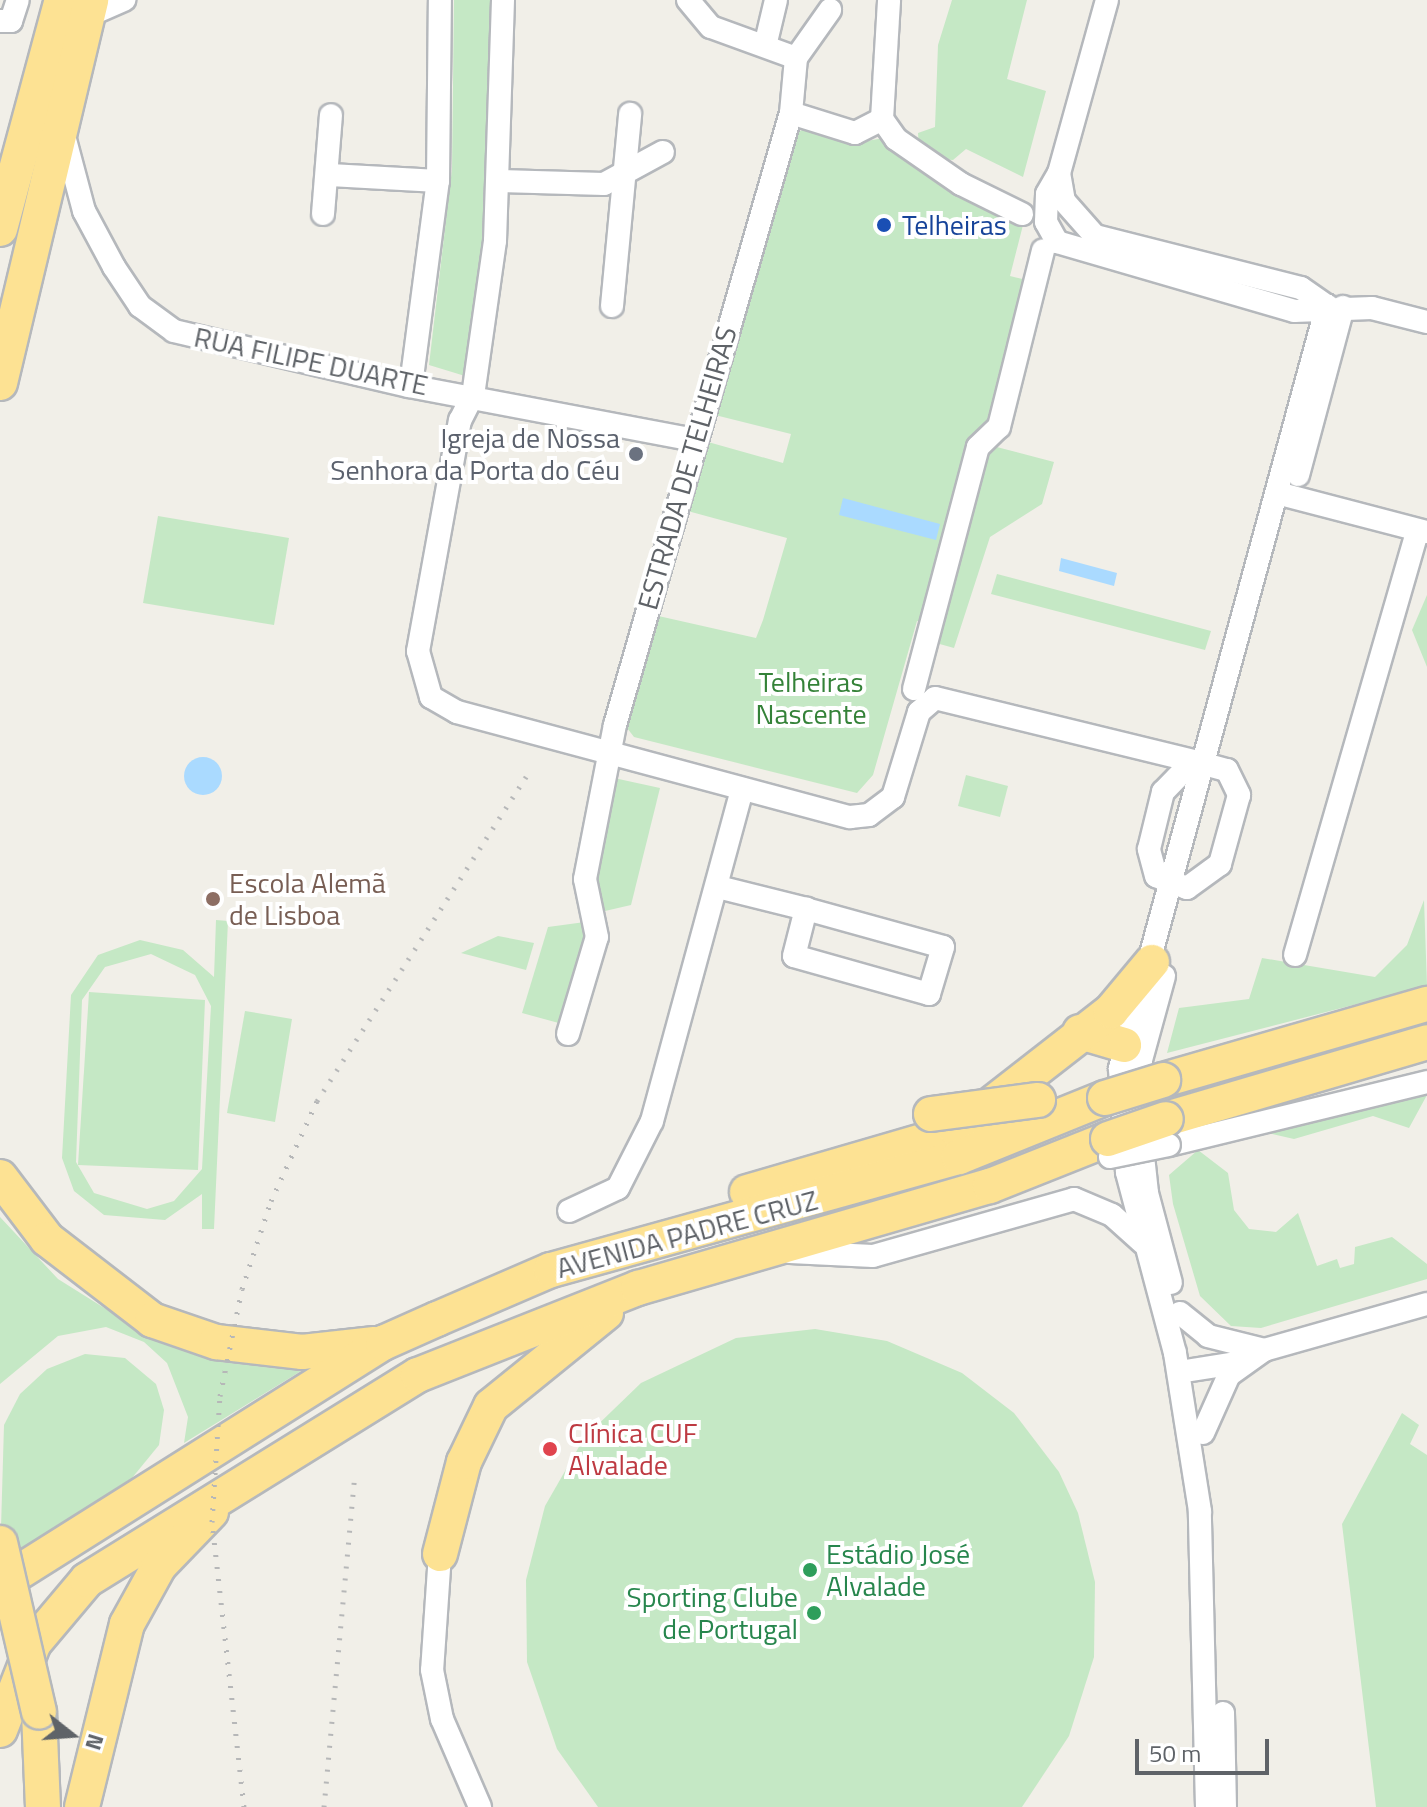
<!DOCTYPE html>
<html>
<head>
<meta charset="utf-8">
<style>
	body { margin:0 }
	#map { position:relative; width:1427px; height:1807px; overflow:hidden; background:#f1efe8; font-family:"Titillium Web",sans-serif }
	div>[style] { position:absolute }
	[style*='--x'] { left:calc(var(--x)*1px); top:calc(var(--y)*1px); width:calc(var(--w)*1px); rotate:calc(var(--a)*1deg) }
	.green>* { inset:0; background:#c5e8c5 }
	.water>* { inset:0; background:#aadaff }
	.round { border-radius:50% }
	.roads { filter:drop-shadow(2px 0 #b5b8bc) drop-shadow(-2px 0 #b5b8bc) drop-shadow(0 2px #b5b8bc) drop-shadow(0 -2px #b5b8bc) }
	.minor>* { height:22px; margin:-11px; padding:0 11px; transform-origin:11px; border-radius:11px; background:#fff }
	.highway>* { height:34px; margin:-17px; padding:0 17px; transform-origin:17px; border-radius:17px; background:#fde293 }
	.rail>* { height:5px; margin-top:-2.5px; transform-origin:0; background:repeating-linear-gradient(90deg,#b6b7b8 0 2px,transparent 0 12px) }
	.bridges { filter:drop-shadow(2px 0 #b5b8bc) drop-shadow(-2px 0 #b5b8bc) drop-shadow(0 2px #b5b8bc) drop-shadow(0 -2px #b5b8bc) }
	.minor-bridge>* { height:22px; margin:-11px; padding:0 11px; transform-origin:11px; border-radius:11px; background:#fff }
	.highway-bridge>* { height:34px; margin:-17px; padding:0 17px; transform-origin:17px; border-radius:17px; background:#fde293 }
	.dots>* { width:22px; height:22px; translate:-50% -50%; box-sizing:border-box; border:4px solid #fff; border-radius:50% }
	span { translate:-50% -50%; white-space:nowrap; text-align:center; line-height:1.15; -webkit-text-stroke:8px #fff; paint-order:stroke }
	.transit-label { font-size:28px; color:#164399 }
	.left { translate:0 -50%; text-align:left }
	.street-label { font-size:28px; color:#5f6368 }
	.worship-label { font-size:28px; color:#5b616d }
	.right { translate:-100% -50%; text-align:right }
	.park-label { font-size:28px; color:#348238 }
	.education-label { font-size:28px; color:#785e54 }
	.health-label { font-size:28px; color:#be3a42 }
	.leisure-label { font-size:28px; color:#27864d }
	.north { position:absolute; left:32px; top:1695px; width:80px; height:80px; -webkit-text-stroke:6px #fff; paint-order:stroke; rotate:107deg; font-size:22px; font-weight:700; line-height:32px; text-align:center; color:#5f6368 }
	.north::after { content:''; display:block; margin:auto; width:28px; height:36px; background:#5f6368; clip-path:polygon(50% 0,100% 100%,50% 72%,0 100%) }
	.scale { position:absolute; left:1135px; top:1739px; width:134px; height:36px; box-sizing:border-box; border:4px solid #5f6368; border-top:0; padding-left:10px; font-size:24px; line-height:28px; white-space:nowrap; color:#5f6368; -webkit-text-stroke:6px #fff; paint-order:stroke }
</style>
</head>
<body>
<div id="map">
	<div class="green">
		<i style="clip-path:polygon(454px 0,494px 0,487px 241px,465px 376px,429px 365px,452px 169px)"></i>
		<i style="clip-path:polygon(952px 0,1027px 0,1007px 79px,1046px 91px,1023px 177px,966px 149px,953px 160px,930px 158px,919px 147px,918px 133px,935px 127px,938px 45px)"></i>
		<i style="clip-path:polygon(804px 129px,855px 143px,884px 138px,1023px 225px,1010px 276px,1031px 281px,989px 445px,1054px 462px,1042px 504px,990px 537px,954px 648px,936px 643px,940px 627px,917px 621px,873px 775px,857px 793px,634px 737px,624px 724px,654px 615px,756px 638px,763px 620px,787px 538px,684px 510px,701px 440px,783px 463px,791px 434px,707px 413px,796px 133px)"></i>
		<i style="clip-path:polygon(158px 516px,289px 538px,274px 625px,143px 603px)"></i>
		<i style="clip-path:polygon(997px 574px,1211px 631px,1205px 650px,991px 594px)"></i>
		<i style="clip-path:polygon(1427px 595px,1427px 667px,1412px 630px)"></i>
		<i style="clip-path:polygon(966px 775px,1008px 786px,1000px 817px,958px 806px)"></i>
		<i style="clip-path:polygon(614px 778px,660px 788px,631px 905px,605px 911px,596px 878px)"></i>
		<i style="clip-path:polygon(1424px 900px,1427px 986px,1167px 1053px,1179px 1008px,1249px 999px,1262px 958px,1375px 977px,1407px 945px)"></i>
		<i style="clip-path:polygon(evenodd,216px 920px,228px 921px,214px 1229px,202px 1229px,202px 1194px,165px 1220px,104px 1215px,74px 1191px,62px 1158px,71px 995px,98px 955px,140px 940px,183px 950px,214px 977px,216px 920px,151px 954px,195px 975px,211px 1006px,202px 1169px,174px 1201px,147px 1209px,94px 1193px,76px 1162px,82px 1000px,105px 967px,151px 954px)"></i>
		<i style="clip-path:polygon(585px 922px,593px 937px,566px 1025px,522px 1013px,548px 927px)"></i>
		<i style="clip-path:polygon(498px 936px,534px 943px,526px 970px,461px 953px)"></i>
		<i style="clip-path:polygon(89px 992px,205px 1000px,198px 1170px,78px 1165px)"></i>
		<i style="clip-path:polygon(245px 1011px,292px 1019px,275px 1122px,227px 1113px)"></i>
		<i style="clip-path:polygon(1427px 1095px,1409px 1128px,1373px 1116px,1294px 1139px,1268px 1133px)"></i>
		<i style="clip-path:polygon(1198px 1150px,1228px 1173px,1234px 1210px,1249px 1229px,1276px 1232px,1298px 1213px,1317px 1266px,1337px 1259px,1340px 1268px,1354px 1264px,1355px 1247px,1392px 1237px,1427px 1264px,1427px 1279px,1261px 1328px,1231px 1326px,1200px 1296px,1173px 1204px,1169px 1175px)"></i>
		<i style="clip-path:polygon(0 1217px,58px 1279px,149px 1336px,222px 1362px,301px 1371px,184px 1443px,188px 1417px,167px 1363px,144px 1342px,106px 1327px,58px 1336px,0 1384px)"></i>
		<i style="clip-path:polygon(815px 1329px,887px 1341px,962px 1373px,1014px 1413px,1059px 1472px,1078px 1513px,1095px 1582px,1094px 1657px,1069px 1736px,1022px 1807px,598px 1807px,557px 1749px,527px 1662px,526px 1580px,545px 1506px,584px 1438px,641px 1383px,736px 1338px)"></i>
		<i style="clip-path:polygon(85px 1354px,125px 1358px,156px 1384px,164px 1410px,159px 1445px,132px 1478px,0 1563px,4px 1425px,20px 1394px,47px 1369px)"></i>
		<i style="clip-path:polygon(1402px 1413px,1419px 1425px,1410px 1444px,1427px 1455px,1427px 1807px,1376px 1807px,1342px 1524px)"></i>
	</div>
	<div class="water">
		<i style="clip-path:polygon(843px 498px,940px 524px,936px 540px,839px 515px)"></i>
		<i style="clip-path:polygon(1061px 558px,1117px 573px,1114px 586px,1059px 571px)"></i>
		<i class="round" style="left:184px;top:757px;width:38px;height:38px"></i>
	</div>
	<div class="roads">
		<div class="minor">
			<i style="--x:503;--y:0;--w:241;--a:91.9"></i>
			<i style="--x:495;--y:241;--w:156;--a:98.1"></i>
			<i style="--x:473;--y:395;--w:28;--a:117"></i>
			<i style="--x:460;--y:420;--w:235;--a:100.3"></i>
			<i style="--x:418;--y:651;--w:48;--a:74.2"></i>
			<i style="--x:431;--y:697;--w:30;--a:30"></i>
			<i style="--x:457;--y:712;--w:407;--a:15"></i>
			<i style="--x:850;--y:817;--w:19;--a:-6"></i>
			<i style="--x:869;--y:815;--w:30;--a:-37"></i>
			<i style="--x:893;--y:797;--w:89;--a:-73"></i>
			<i style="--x:919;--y:712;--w:21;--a:-41"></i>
			<i style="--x:935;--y:698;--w:266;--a:13.7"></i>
			<i style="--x:688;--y:0;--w:35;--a:50"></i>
			<i style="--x:711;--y:27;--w:90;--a:20"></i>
			<i style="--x:1107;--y:0;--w:180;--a:105.5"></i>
			<i style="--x:1059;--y:173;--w:24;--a:120"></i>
			<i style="--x:1047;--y:194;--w:28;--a:92"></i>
			<i style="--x:1046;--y:222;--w:23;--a:61"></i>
			<i style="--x:1057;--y:242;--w:247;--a:16.2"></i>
			<i style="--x:1294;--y:311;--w:78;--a:-2.2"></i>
			<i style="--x:1372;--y:308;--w:57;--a:14.3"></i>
			<i style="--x:85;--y:17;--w:43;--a:-23.6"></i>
			<i style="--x:0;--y:21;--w:11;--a:0"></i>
			<i style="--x:11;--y:21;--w:22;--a:-72"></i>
			<i style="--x:766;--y:42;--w:43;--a:-76.6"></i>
			<i style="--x:791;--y:113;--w:67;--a:17.4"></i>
			<i style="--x:855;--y:133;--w:30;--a:-27"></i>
			<i style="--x:882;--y:119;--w:24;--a:55"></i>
			<i style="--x:896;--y:139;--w:79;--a:34.7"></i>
			<i style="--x:961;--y:184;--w:68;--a:26.2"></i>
			<i style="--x:882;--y:119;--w:119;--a:-86.6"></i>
			<i style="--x:63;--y:132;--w:82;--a:75.1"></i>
			<i style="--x:84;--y:211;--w:64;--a:61.8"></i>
			<i style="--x:114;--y:267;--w:47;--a:56.3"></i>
			<i style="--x:140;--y:306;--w:42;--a:36.3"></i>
			<i style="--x:174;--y:331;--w:241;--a:13.2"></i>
			<i style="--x:409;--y:386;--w:291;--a:10.7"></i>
			<i style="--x:1059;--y:173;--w:28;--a:80"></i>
			<i style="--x:1064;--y:201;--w:47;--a:48.5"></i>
			<i style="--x:1095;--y:236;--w:212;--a:14.2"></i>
			<i style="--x:1301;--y:288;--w:32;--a:35"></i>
			<i style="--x:330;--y:175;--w:108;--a:3.2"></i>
			<i style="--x:500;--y:181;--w:104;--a:1.7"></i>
			<i style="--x:604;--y:184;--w:67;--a:-28.5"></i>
			<i style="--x:323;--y:214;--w:99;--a:-85.4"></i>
			<i style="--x:612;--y:306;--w:193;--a:-84.6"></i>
			<i style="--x:411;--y:385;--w:206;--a:-82.5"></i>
			<i style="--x:438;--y:181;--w:181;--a:-89.4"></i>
			<i style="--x:1298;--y:475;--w:174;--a:-75"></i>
			<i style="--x:1277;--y:493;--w:155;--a:14.6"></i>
			<i style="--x:914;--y:689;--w:250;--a:-75.2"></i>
			<i style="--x:978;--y:447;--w:29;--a:-44"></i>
			<i style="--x:999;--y:427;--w:182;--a:-76"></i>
			<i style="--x:1193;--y:761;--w:35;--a:15"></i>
			<i style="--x:1227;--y:770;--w:28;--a:64"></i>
			<i style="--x:1239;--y:795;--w:72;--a:105.4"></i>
			<i style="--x:1220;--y:864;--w:41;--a:144"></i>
			<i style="--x:1187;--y:888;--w:33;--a:-159"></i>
			<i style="--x:1156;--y:876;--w:28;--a:-105"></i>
			<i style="--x:1149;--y:849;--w:59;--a:-76.2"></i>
			<i style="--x:1163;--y:792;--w:43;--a:-45.9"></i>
			<i style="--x:718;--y:887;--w:91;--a:14"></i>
			<i style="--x:806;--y:909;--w:142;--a:15.5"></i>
			<i style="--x:943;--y:947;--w:49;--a:106.6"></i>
			<i style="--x:929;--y:994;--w:140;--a:-164.3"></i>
			<i style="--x:794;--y:956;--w:49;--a:-75.7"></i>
			<i style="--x:1295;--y:955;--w:442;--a:-73.9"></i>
			<i style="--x:1164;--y:976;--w:87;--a:105.3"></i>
			<i style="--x:1141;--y:1060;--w:59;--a:91.9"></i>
			<i style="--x:1139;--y:1119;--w:74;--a:83.8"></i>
			<i style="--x:1147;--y:1193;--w:93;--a:75.1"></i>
			<i style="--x:568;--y:1034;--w:101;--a:-73.4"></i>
			<i style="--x:597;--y:937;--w:59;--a:-101.7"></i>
			<i style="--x:585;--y:879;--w:157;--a:-79"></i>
			<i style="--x:615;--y:725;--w:637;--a:-73.96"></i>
			<i style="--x:791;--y:113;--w:55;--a:-84.8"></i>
			<i style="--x:796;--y:58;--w:59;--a:-54.7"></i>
			<i style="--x:1169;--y:1145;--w:266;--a:-13.7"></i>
			<i style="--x:569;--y:1211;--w:54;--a:-25.1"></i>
			<i style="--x:618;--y:1188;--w:75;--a:-63.1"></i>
			<i style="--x:652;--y:1121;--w:344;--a:-74.8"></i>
			<i style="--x:790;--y:1252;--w:83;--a:2.8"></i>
			<i style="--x:873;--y:1256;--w:209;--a:-15.8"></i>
			<i style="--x:1074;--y:1199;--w:41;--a:22.8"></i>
			<i style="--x:1112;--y:1215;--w:42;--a:42.1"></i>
			<i style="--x:1180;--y:1313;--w:36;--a:39"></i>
			<i style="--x:1208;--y:1336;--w:58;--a:14"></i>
			<i style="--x:1179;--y:1372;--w:65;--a:-8.9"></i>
			<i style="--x:1203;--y:1433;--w:64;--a:-65.9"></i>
			<i style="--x:1229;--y:1375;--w:43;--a:-35.5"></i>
			<i style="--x:1264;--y:1350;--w:169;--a:-15.8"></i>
			<i style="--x:440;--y:1554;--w:116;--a:93.9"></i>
			<i style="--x:432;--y:1670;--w:50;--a:78.5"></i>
			<i style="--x:442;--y:1719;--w:96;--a:66.6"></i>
			<i style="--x:1223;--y:1713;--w:94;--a:88.8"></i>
			<i style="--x:1207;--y:1807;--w:296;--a:-91.4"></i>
			<i style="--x:1200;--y:1511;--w:160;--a:-99"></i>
			<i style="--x:1175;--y:1353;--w:187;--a:-104.9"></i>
			<i style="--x:1127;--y:1172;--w:104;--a:-93.9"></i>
			<i style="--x:1120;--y:1068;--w:790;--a:-74.8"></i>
		</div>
		<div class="highway">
			<i style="--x:0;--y:229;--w:237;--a:-74.9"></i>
			<i style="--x:0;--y:383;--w:394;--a:-76.6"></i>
			<i style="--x:1080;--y:1032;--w:46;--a:16.5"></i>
			<i style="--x:1163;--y:1080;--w:275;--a:-16.1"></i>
			<i style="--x:1166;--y:1119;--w:272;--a:-16.4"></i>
			<i style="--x:0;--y:1177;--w:78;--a:52.8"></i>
			<i style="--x:47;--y:1239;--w:133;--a:37.6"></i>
			<i style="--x:152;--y:1320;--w:68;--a:19"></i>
			<i style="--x:216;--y:1342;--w:87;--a:6.6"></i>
			<i style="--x:302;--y:1352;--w:73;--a:-6.3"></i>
			<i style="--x:747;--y:1192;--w:219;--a:-16.2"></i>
			<i style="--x:957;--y:1131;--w:195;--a:-37.9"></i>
			<i style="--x:1111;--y:1011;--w:64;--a:-50.1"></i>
			<i style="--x:440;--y:1554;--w:95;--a:-75.4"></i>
			<i style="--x:464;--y:1462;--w:62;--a:-64.3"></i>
			<i style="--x:491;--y:1406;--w:148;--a:-39"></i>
			<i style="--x:0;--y:1584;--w:453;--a:-32.2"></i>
			<i style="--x:383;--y:1343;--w:59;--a:-24"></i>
			<i style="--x:437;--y:1319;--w:124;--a:-23.3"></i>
			<i style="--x:551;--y:1270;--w:423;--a:-15.5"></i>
			<i style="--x:959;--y:1157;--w:157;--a:-22"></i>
			<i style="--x:39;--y:1712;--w:95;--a:87.6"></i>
			<i style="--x:0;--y:1730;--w:93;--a:-68.7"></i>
			<i style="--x:34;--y:1643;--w:82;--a:-49.9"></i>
			<i style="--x:87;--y:1580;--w:389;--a:-31.8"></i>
			<i style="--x:418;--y:1375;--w:237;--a:-21.6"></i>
			<i style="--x:638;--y:1288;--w:366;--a:-16.2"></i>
			<i style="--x:990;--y:1186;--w:127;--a:-21.7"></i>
			<i style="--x:82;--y:1807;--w:188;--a:-76.2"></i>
			<i style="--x:127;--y:1624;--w:66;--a:-61.1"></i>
			<i style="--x:159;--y:1566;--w:75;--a:-46.1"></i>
		</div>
	</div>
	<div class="rail">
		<i style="--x:244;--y:1807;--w:287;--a:-96.4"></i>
		<i style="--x:212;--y:1522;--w:126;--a:-86.4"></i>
		<i style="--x:220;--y:1396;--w:109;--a:-78.4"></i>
		<i style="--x:242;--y:1289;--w:93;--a:-71.8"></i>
		<i style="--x:271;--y:1201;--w:110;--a:-65.3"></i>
		<i style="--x:317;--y:1101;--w:394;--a:-57.2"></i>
		<i style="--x:324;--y:1807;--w:326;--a:-84.7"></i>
	</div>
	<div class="bridges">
		<div class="minor-bridge">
			<i style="--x:1110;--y:1157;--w:60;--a:-11.5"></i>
		</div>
		<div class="highway-bridge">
			<i style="--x:1105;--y:1098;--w:61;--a:-17.2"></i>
			<i style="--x:931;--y:1114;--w:108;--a:-7.5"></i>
			<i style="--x:1108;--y:1139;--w:61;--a:-19"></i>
			<i style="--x:0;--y:1543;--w:173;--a:77"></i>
		</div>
	</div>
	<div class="dots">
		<i style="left:884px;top:225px;background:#1a4fb4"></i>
		<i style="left:636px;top:454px;background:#6b7280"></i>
		<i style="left:213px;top:899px;background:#8d6e63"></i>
		<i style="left:550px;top:1449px;background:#e0444e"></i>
		<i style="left:810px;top:1570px;background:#2e9e5b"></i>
		<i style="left:814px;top:1613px;background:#2e9e5b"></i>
	</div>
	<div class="transit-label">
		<span class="left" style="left:902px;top:225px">Telheiras</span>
	</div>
	<div class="street-label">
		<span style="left:311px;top:361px;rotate:12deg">RUA FILIPE DUARTE</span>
		<span style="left:687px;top:468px;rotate:-74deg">ESTRADA DE TELHEIRAS</span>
		<span style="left:687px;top:1234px;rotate:-15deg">AVENIDA PADRE CRUZ</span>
	</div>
	<div class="worship-label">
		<span class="right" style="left:620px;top:454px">Igreja de Nossa<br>Senhora da Porta do Céu</span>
	</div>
	<div class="park-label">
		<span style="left:811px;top:698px">Telheiras<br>Nascente</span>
	</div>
	<div class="education-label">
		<span class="left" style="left:229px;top:899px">Escola Alemã<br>de Lisboa</span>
	</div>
	<div class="health-label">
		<span class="left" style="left:568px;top:1449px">Clínica CUF<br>Alvalade</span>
	</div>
	<div class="leisure-label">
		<span class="left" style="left:826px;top:1570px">Estádio José<br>Alvalade</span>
		<span class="right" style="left:798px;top:1613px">Sporting Clube<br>de Portugal</span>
	</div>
	<div class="north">N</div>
	<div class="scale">50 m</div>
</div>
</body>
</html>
